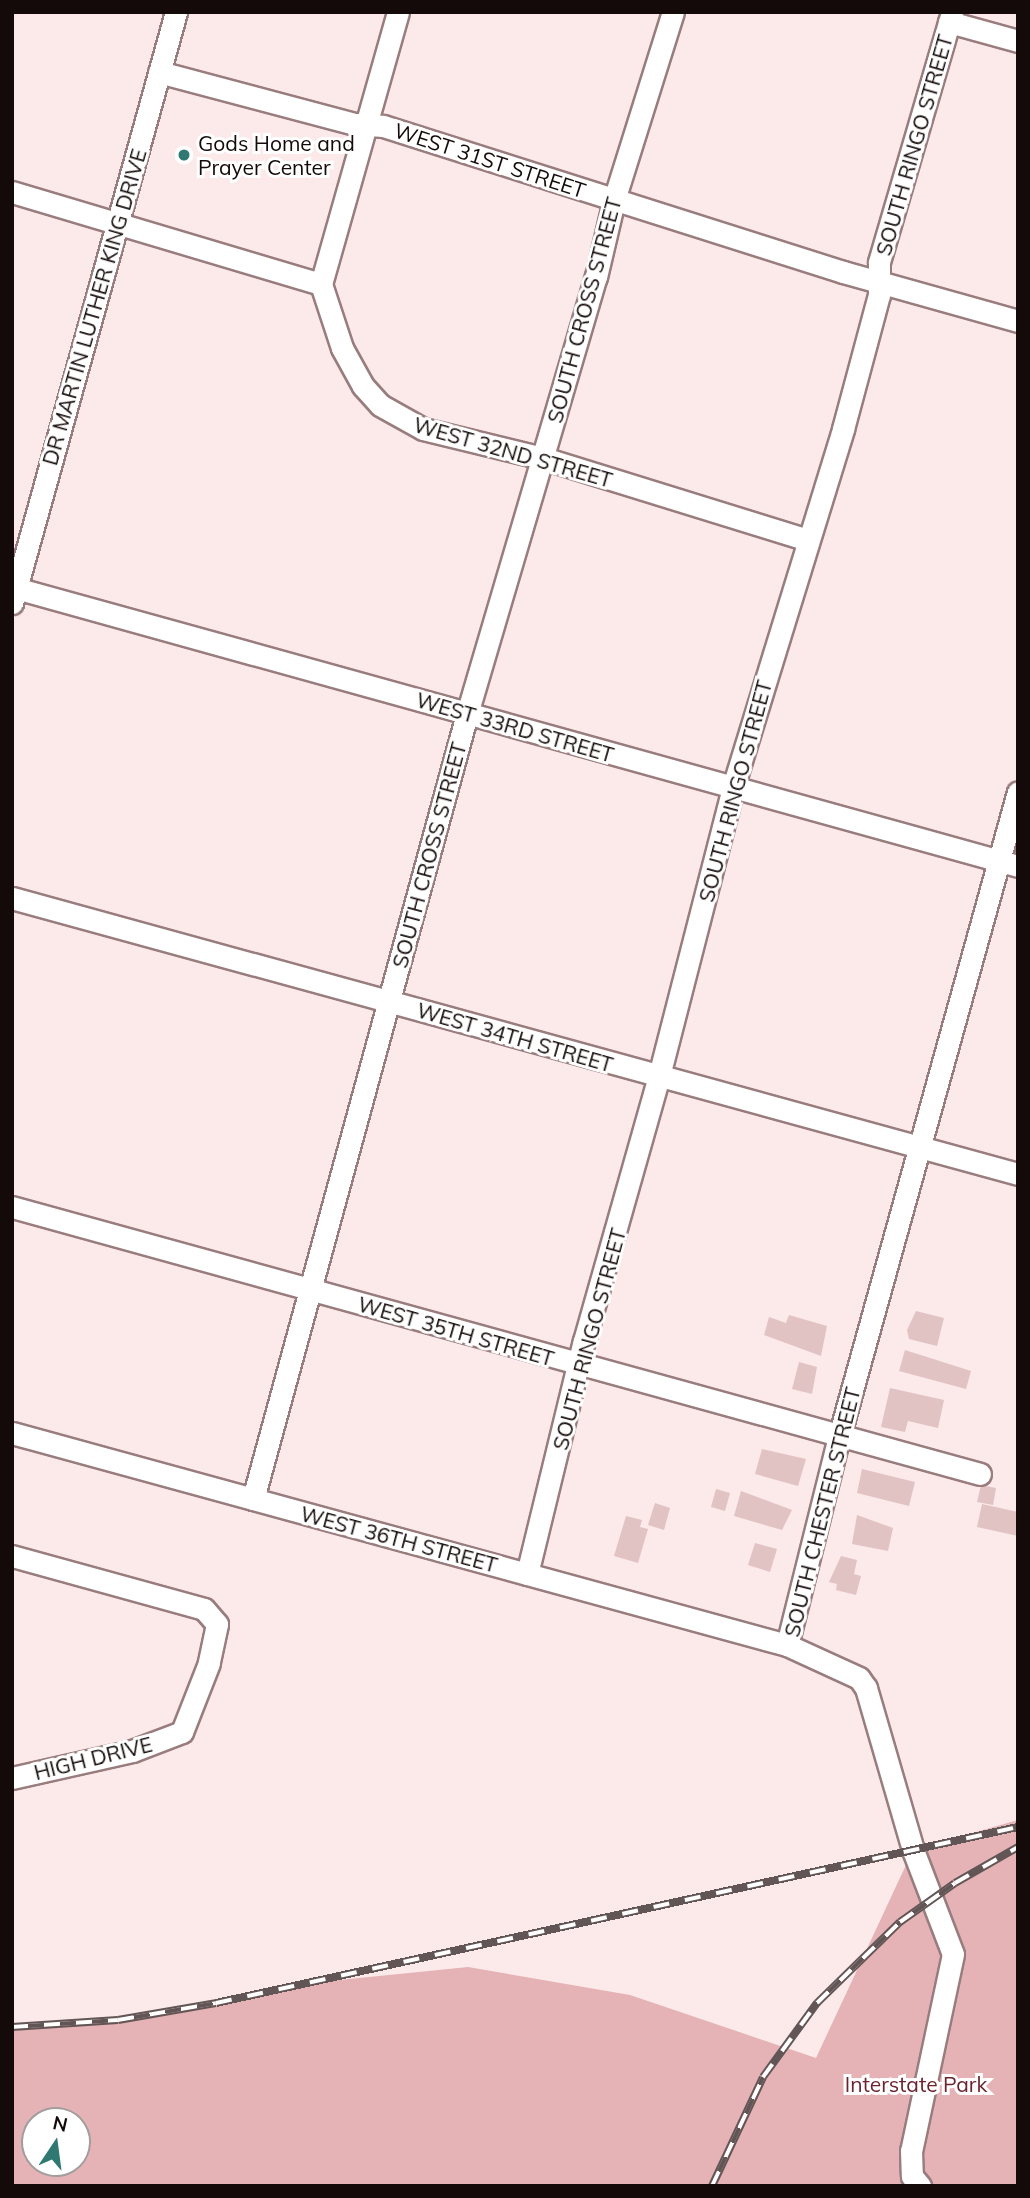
<!DOCTYPE html>
<html>
<head>
<meta charset="utf-8">
<style>
	body { margin:0 }
	#map { position:relative; width:1030px; height:2198px; overflow:hidden; background:#fce9ea; font-family:Mulish,sans-serif }
	div>[style] { position:absolute }
	[style*='--x'] { left:calc(var(--x)*1px); top:calc(var(--y)*1px); width:calc(var(--w)*1px); rotate:calc(var(--a)*1deg) }
	.green>* { inset:0; background:#e5b2b5 }
	.building>* { inset:0; background:#e2c3c4 }
	.roads { filter:drop-shadow(2px 0 #997d7e) drop-shadow(-2px 0 #997d7e) drop-shadow(0 2px #997d7e) drop-shadow(0 -2px #997d7e) }
	.minor>* { height:21px; margin:-10.5px; padding:0 10.5px; transform-origin:10.5px; border-radius:10.5px; background:#fff }
	.rail>* { height:8px; margin-top:-4px; transform-origin:0; background:repeating-linear-gradient(90deg,#fff 0 16px,#625555 0 32px); box-sizing:border-box; border-block:2px solid #625555 }
	.dots>* { width:19px; height:19px; translate:-50% -50%; box-sizing:border-box; border:4px solid #fff; border-radius:50% }
	span { translate:-50% -50%; white-space:nowrap; text-align:center; line-height:1.15; -webkit-text-stroke:6px #fff; paint-order:stroke }
	.poi-label { font-size:21px; color:#140a0a }
	.left { translate:0 -50%; text-align:left }
	.street-label { font-size:21px; color:#140a0a }
	.park-label { font-size:21px; color:#69242e }
	.frame { position:absolute; inset:0; border:14px solid #140a0a; pointer-events:none }
	.north { position:absolute; left:21px; top:2107px; width:70px; height:70px; box-sizing:border-box; background:#fff; border:2px solid #a19d9d; border-radius:50%; rotate:13deg; font-size:19px; font-weight:700; line-height:28px; text-align:center; color:#140a0a }
	.north::after { content:''; display:block; margin:auto; width:24px; height:32px; background:#307872; clip-path:polygon(50% 0,100% 100%,50% 72%,0 100%) }
</style>
</head>
<body>
<div id="map">
	<div class="green">
		<i style="clip-path:polygon(evenodd,1018px 1820px,1018px 2186px,12px 2186px,12px 2027px,118px 2020px,300px 1984px,468px 1967px,630px 1995px,816px 2058px,913px 1850px,1018px 1820px,35px 2121px,77px 2121px,77px 2163px,35px 2163px,35px 2121px)"></i>
	</div>
	<div class="building">
		<i style="clip-path:polygon(916px 1311px,944px 1318px,937px 1346px,909px 1339px,907px 1330px)"></i>
		<i style="clip-path:polygon(789px 1315px,827px 1326px,821px 1356px,764px 1335px,769px 1317px,786px 1323px)"></i>
		<i style="clip-path:polygon(905px 1350px,971px 1371px,966px 1389px,899px 1371px)"></i>
		<i style="clip-path:polygon(799px 1362px,817px 1367px,812px 1394px,792px 1389px)"></i>
		<i style="clip-path:polygon(890px 1388px,944px 1400px,938px 1428px,908px 1421px,905px 1432px,881px 1427px)"></i>
		<i style="clip-path:polygon(762px 1449px,806px 1459px,798px 1486px,755px 1474px)"></i>
		<i style="clip-path:polygon(862px 1469px,915px 1482px,909px 1506px,857px 1493px)"></i>
		<i style="clip-path:polygon(981px 1485px,996px 1488px,993px 1505px,977px 1502px)"></i>
		<i style="clip-path:polygon(716px 1489px,730px 1493px,725px 1511px,711px 1507px)"></i>
		<i style="clip-path:polygon(741px 1491px,792px 1510px,782px 1530px,734px 1516px)"></i>
		<i style="clip-path:polygon(655px 1503px,670px 1508px,664px 1530px,648px 1525px)"></i>
		<i style="clip-path:polygon(982px 1504px,1018px 1512px,1018px 1536px,977px 1527px)"></i>
		<i style="clip-path:polygon(857px 1515px,893px 1528px,888px 1551px,852px 1544px)"></i>
		<i style="clip-path:polygon(626px 1516px,642px 1520px,640px 1527px,648px 1529px,638px 1563px,614px 1556px)"></i>
		<i style="clip-path:polygon(755px 1543px,777px 1549px,770px 1572px,748px 1565px)"></i>
		<i style="clip-path:polygon(841px 1556px,857px 1560px,854px 1574px,861px 1576px,856px 1595px,836px 1590px,837px 1584px,829px 1582px)"></i>
	</div>
	<div class="roads">
		<div class="minor">
			<i style="--x:398;--y:12;--w:283;--a:105.8"></i>
			<i style="--x:321;--y:284;--w:67;--a:71.8"></i>
			<i style="--x:342;--y:348;--w:43;--a:61.1"></i>
			<i style="--x:363;--y:386;--w:25;--a:48"></i>
			<i style="--x:380;--y:405;--w:49;--a:29.2"></i>
			<i style="--x:423;--y:429;--w:123;--a:13.6"></i>
			<i style="--x:543;--y:458;--w:277;--a:17.2"></i>
			<i style="--x:949;--y:22;--w:72;--a:15.4"></i>
			<i style="--x:159;--y:72;--w:203;--a:14.9"></i>
			<i style="--x:355;--y:124;--w:28;--a:4"></i>
			<i style="--x:383;--y:126;--w:483;--a:17.6"></i>
			<i style="--x:843;--y:272;--w:182;--a:15.6"></i>
			<i style="--x:12;--y:192;--w:322;--a:16.6"></i>
			<i style="--x:12;--y:587;--w:1044;--a:15.5"></i>
			<i style="--x:12;--y:603;--w:613;--a:-74.49"></i>
			<i style="--x:12;--y:898;--w:1043;--a:15.34"></i>
			<i style="--x:12;--y:1207;--w:1004;--a:15.42"></i>
			<i style="--x:12;--y:1433;--w:803;--a:15.3"></i>
			<i style="--x:787;--y:1645;--w:79;--a:24.6"></i>
			<i style="--x:859;--y:1678;--w:12;--a:55"></i>
			<i style="--x:866;--y:1688;--w:169;--a:73.8"></i>
			<i style="--x:913;--y:1850;--w:111;--a:69"></i>
			<i style="--x:953;--y:1954;--w:201;--a:102"></i>
			<i style="--x:911;--y:2151;--w:25;--a:88"></i>
			<i style="--x:912;--y:2176;--w:13;--a:51"></i>
			<i style="--x:253;--y:1499;--w:814;--a:-74.75"></i>
			<i style="--x:467;--y:714;--w:456;--a:-73.6"></i>
			<i style="--x:596;--y:277;--w:79;--a:-76.8"></i>
			<i style="--x:614;--y:200;--w:197;--a:-72.6"></i>
			<i style="--x:12;--y:1556;--w:199;--a:15.4"></i>
			<i style="--x:204;--y:1609;--w:20;--a:49"></i>
			<i style="--x:217;--y:1624;--w:40;--a:102"></i>
			<i style="--x:209;--y:1663;--w:74;--a:111.4"></i>
			<i style="--x:182;--y:1732;--w:53;--a:159.2"></i>
			<i style="--x:132;--y:1751;--w:123;--a:167.3"></i>
			<i style="--x:527;--y:1574;--w:240;--a:-76.3"></i>
			<i style="--x:584;--y:1341;--w:275;--a:-74.2"></i>
			<i style="--x:659;--y:1076;--w:298;--a:-75.6"></i>
			<i style="--x:733;--y:787;--w:375;--a:-72.9"></i>
			<i style="--x:843;--y:429;--w:139;--a:-75"></i>
			<i style="--x:879;--y:295;--w:33;--a:-90"></i>
			<i style="--x:879;--y:262;--w:260;--a:-73.7"></i>
			<i style="--x:787;--y:1645;--w:214;--a:-76"></i>
			<i style="--x:839;--y:1437;--w:669;--a:-74.49"></i>
		</div>
	</div>
	<div class="rail">
		<i style="--x:12;--y:2027;--w:106;--a:-3.8"></i>
		<i style="--x:118;--y:2020;--w:99;--a:-9.8"></i>
		<i style="--x:216;--y:2003;--w:821;--a:-12.38"></i>
		<i style="--x:712;--y:2186;--w:120;--a:-64.9"></i>
		<i style="--x:763;--y:2077;--w:92;--a:-53.9"></i>
		<i style="--x:817;--y:2003;--w:116;--a:-44.3"></i>
		<i style="--x:900;--y:1922;--w:67;--a:-35.3"></i>
		<i style="--x:955;--y:1883;--w:73;--a:-29.7"></i>
	</div>
	<div class="dots">
		<i style="left:184px;top:155px;background:#307872"></i>
	</div>
	<div class="poi-label">
		<span class="left" style="left:198px;top:155px">Gods Home and<br>Prayer Center</span>
	</div>
	<div class="street-label">
		<span style="left:914px;top:145px;rotate:-74deg">SOUTH RINGO STREET</span>
		<span style="left:490px;top:160px;rotate:18deg">WEST 31ST STREET</span>
		<span style="left:94px;top:307px;rotate:-74deg">DR MARTIN LUTHER KING DRIVE</span>
		<span style="left:584px;top:310px;rotate:-75deg">SOUTH CROSS STREET</span>
		<span style="left:513px;top:452px;rotate:16deg">WEST 32ND STREET</span>
		<span style="left:515px;top:727px;rotate:16deg">WEST 33RD STREET</span>
		<span style="left:735px;top:791px;rotate:-75deg">SOUTH RINGO STREET</span>
		<span style="left:429px;top:855px;rotate:-75deg">SOUTH CROSS STREET</span>
		<span style="left:515px;top:1037px;rotate:16deg">WEST 34TH STREET</span>
		<span style="left:456px;top:1331px;rotate:16deg">WEST 35TH STREET</span>
		<span style="left:589px;top:1339px;rotate:-75deg">SOUTH RINGO STREET</span>
		<span style="left:822px;top:1512px;rotate:-76deg">SOUTH CHESTER STREET</span>
		<span style="left:399px;top:1539px;rotate:15deg">WEST 36TH STREET</span>
		<span style="left:93px;top:1758px;rotate:-14deg">HIGH DRIVE</span>
	</div>
	<div class="park-label">
		<span style="left:916px;top:2084px">Interstate Park</span>
	</div>
	<div class="frame"></div>
	<div class="north">N</div>
</div>
</body>
</html>
